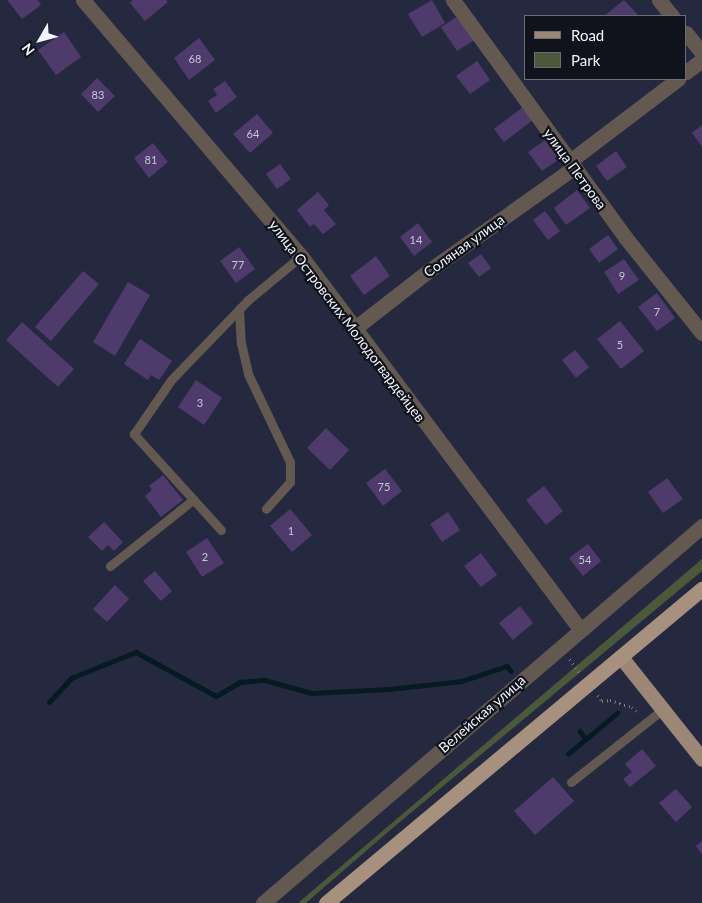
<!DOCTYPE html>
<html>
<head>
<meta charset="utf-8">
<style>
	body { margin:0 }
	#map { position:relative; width:702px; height:903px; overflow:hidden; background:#25293f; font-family:Lato,sans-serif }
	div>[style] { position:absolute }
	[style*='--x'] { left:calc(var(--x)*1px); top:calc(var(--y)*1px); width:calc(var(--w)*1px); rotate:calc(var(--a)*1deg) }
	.green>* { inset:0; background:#4b593a }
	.stream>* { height:4.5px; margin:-2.25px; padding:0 2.25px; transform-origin:2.25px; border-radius:2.25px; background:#051a23 }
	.building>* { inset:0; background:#4e3b6c }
	.path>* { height:2.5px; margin-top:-1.25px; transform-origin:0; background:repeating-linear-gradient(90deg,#7e8191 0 1px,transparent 0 5px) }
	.service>* { height:9px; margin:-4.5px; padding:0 4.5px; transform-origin:4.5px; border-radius:4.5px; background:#645951 }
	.minor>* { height:15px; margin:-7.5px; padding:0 7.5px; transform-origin:7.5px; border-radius:7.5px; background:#645951 }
	.primary>* { height:15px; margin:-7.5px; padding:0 7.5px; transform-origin:7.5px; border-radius:7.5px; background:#9c8777 }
	.trunk>* { height:15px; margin:-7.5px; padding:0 7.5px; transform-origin:7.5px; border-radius:7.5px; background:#a7907e }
	span { translate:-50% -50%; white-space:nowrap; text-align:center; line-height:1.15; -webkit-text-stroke:4.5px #10121c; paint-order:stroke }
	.number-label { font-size:11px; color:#c9c6d9 }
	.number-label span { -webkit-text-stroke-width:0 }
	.street-label { font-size:14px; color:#f2f4fd }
	.legend { position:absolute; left:524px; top:15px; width:162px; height:65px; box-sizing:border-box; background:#10121c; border:1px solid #6a6c76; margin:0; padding:6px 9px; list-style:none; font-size:15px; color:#f2f4fd }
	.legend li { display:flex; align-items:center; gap:10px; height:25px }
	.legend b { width:25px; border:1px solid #6a6c76 }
	.north { position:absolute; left:15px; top:15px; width:50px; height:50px; -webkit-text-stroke:4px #10121c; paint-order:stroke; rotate:232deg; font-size:14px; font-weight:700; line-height:20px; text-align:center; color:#f2f4fd }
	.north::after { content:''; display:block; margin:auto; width:18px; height:22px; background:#f2f4fd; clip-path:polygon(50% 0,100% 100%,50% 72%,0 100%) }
</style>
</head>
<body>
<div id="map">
	<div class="green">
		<i style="clip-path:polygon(702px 559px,702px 571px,389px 831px,306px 903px,298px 903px)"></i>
	</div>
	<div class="stream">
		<i style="--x:49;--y:702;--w:33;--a:-47"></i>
		<i style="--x:71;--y:678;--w:70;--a:-21.8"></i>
		<i style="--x:136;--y:652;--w:91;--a:28.8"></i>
		<i style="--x:216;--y:696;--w:28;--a:-30"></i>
		<i style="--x:240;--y:682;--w:25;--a:-5"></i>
		<i style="--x:265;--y:680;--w:49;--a:15.5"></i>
		<i style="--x:312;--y:693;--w:77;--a:-3"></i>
		<i style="--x:389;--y:689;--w:73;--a:-6.3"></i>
		<i style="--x:462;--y:681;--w:47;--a:-18.4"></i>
		<i style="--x:507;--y:666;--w:6;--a:51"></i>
		<i style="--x:580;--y:731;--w:10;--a:53"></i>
		<i style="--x:568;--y:754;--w:64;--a:-39.9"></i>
	</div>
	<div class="building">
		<i style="clip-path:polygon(7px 0,38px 0,41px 5px,22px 19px)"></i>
		<i style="clip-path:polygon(133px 0,166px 0,168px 2px,145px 21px,130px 3px)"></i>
		<i style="clip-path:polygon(432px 0,445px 23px,422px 37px,408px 14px)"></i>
		<i style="clip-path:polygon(624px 0,639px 16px,604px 16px)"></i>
		<i style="clip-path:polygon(460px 15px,476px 39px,457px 51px,441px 27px)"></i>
		<i style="clip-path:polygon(64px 32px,81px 57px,56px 75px,38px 50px)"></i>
		<i style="clip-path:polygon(199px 38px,215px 60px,189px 80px,174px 58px)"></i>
		<i style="clip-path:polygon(477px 61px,490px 80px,470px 94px,456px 76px)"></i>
		<i style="clip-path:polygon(97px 78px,115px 96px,98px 112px,81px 94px)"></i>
		<i style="clip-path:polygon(225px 81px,237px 97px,216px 113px,208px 101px,217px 95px,213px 89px)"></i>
		<i style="clip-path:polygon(523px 107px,533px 120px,504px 142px,494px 129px)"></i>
		<i style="clip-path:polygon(257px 114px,273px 133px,250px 153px,233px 134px)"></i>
		<i style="clip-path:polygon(702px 125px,702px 147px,692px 133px)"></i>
		<i style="clip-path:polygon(548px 138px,561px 158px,542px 171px,528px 152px)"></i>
		<i style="clip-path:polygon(153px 143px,168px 162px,149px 178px,134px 158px)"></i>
		<i style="clip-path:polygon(616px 151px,627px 167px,607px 181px,596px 166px)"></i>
		<i style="clip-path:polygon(280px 164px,291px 179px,277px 189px,266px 174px)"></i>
		<i style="clip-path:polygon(577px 190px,590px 208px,566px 225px,554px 208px)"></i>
		<i style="clip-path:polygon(318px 192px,329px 205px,324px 210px,336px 224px,323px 234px,314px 224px,310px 227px,297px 210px)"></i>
		<i style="clip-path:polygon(545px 211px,560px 231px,548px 240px,533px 220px)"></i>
		<i style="clip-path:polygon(418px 223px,432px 242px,414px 256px,400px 237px)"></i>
		<i style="clip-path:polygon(608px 235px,618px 249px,599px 263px,589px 249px)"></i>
		<i style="clip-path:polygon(239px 247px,255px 269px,236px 283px,220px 261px)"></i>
		<i style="clip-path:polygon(481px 254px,491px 268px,479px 277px,468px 263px)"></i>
		<i style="clip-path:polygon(376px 256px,390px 276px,364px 295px,350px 276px)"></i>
		<i style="clip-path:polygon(624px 259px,639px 280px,618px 294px,604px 272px)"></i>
		<i style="clip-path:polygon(83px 271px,99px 284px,51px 341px,35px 327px)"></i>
		<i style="clip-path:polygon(128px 282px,150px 295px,115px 356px,93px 342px)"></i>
		<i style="clip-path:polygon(657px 293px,675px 318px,657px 331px,638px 307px)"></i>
		<i style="clip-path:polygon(620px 321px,644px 351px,621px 369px,597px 339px)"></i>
		<i style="clip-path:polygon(22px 322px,74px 369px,58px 387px,6px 340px)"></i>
		<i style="clip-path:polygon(140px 339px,172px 361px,159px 380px,151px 375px,148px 380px,124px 364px)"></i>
		<i style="clip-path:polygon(575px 350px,589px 367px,576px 378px,562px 360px)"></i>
		<i style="clip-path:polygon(196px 380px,222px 398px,204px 425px,178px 407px)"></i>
		<i style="clip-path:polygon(326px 428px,349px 450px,330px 470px,307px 448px)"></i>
		<i style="clip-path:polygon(385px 469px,402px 491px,383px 506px,366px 483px)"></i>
		<i style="clip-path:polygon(163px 475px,183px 500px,161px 517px,145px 496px,152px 490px,149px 486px)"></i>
		<i style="clip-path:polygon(667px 478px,683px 499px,663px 513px,648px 492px)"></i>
		<i style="clip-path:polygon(544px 486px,563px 511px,546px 525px,526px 500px)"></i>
		<i style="clip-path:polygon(290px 509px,312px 535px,292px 552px,270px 526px)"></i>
		<i style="clip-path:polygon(448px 512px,460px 530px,442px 542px,430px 524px)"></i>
		<i style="clip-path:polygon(104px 522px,123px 542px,114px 551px,108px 545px,102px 551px,88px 537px)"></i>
		<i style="clip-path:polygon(207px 538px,224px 563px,202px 577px,186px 552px)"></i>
		<i style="clip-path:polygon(588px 544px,601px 561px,583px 576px,569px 558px)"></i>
		<i style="clip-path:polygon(481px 553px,497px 575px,481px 587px,464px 566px)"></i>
		<i style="clip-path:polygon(155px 571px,172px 591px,161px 601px,143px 581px)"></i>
		<i style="clip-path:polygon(115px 585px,129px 599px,107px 622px,93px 609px)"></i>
		<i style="clip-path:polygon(520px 606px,533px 623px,513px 640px,499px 623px)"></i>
		<i style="clip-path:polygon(642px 749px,656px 766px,630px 787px,623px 779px,632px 772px,625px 764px)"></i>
		<i style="clip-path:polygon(553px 777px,574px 801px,535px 835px,514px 811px)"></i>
		<i style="clip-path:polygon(676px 789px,692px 807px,676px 822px,659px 803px)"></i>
		<i style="clip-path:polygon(702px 841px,702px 854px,696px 846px)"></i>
	</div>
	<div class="path">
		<i style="--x:570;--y:659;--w:17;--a:54"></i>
		<i style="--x:598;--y:695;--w:7;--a:56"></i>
		<i style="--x:602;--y:701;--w:8;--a:-7"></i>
		<i style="--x:610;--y:700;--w:23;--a:18"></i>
		<i style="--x:632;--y:707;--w:8;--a:45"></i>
	</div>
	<div class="service">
		<i style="--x:239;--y:309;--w:34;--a:87"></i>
		<i style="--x:241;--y:343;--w:32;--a:77"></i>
		<i style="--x:248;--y:374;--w:98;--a:64.5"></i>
		<i style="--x:290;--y:462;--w:20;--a:90"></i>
		<i style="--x:290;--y:482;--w:36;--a:132"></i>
		<i style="--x:221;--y:530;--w:130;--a:-132.2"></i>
		<i style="--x:134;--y:434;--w:65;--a:-55.6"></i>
		<i style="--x:171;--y:380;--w:111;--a:-46.1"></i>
		<i style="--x:248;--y:300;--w:69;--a:-39.7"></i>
		<i style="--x:110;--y:566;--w:107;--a:-38.6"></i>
		<i style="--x:571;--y:782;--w:116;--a:-38.4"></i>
	</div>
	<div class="minor">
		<i style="--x:83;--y:0;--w:336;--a:49.6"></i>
		<i style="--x:301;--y:256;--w:466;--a:53.2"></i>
		<i style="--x:453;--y:0;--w:293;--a:54"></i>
		<i style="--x:625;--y:237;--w:123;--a:51.3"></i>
		<i style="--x:659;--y:0;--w:21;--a:51"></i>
		<i style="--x:686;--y:33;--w:26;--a:51"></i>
		<i style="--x:686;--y:72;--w:20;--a:-37"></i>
		<i style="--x:570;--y:161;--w:136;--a:-37.2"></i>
		<i style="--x:355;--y:328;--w:91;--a:-37.9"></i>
		<i style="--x:427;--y:272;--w:181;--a:-35.4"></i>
		<i style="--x:263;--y:903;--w:579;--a:-40.65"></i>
	</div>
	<div class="primary">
		<i style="--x:621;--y:657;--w:130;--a:51.5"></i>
	</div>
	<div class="trunk">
		<i style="--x:326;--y:903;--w:490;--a:-39.9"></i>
	</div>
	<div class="number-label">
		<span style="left:195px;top:59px">68</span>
		<span style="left:98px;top:95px">83</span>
		<span style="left:253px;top:134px">64</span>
		<span style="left:151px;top:160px">81</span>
		<span style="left:416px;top:240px">14</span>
		<span style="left:238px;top:265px">77</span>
		<span style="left:622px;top:276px">9</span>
		<span style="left:657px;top:312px">7</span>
		<span style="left:620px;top:345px">5</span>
		<span style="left:200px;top:403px">3</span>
		<span style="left:384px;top:487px">75</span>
		<span style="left:291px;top:531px">1</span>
		<span style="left:205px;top:557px">2</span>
		<span style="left:585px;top:560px">54</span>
	</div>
	<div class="street-label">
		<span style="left:575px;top:169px;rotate:54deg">улица Петрова</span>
		<span style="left:464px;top:246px;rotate:-36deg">Соляная улица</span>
		<span style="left:347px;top:321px;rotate:53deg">улица Островских Молодогвардейцев</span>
		<span style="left:482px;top:714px;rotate:-41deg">Велейская улица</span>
	</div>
	<ul class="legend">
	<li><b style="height:6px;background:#9c8777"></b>Road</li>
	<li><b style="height:14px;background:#4b593a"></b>Park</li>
	</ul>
	<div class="north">N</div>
</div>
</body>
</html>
